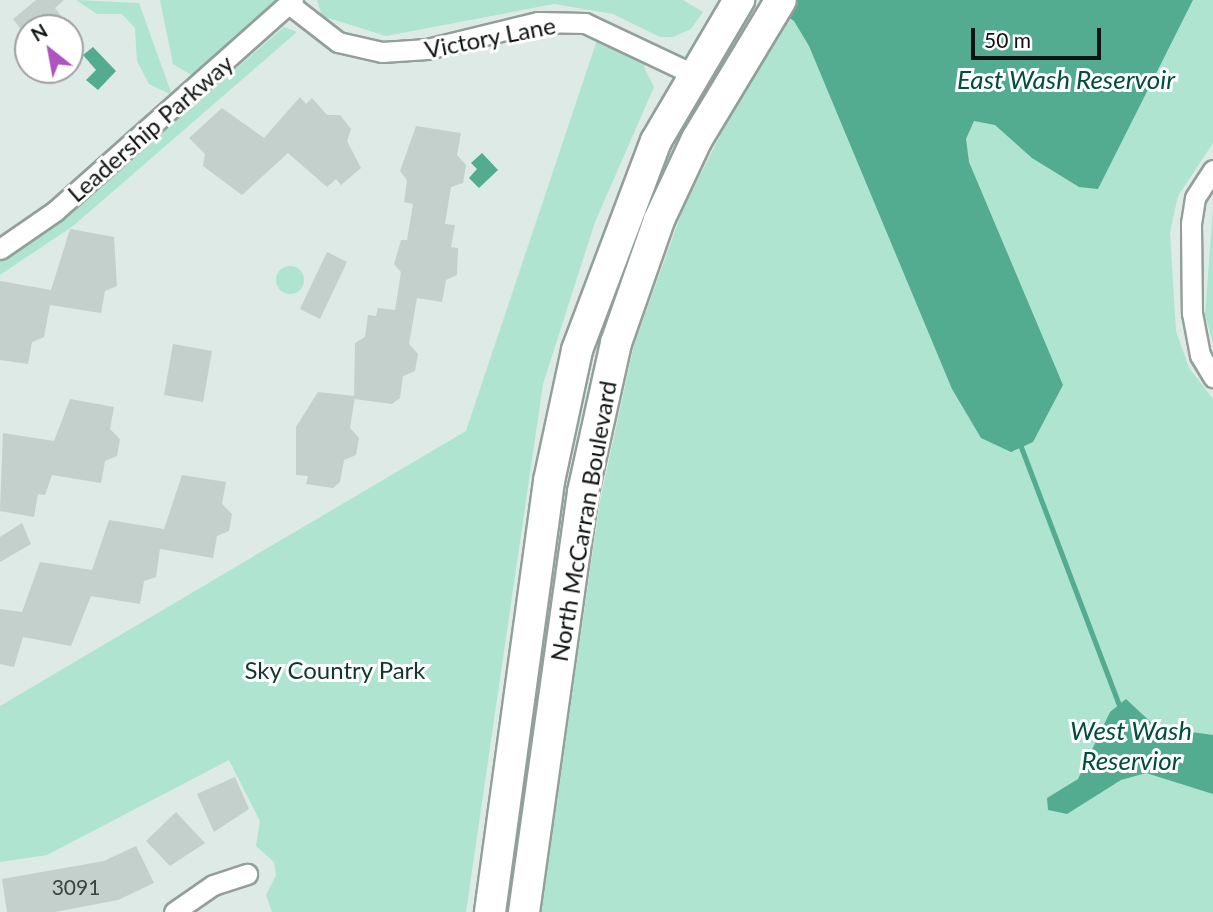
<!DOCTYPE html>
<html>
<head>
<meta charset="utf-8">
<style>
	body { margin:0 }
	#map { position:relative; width:1213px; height:912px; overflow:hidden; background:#ddeae5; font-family:Lato,sans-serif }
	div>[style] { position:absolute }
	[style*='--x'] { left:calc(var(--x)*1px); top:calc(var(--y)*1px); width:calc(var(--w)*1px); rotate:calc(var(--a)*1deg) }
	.green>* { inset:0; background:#afe4d1 }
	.round { border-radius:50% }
	.water>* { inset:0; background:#53ab90 }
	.stream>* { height:5px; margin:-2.5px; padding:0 2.5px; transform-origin:2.5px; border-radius:2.5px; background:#53ab90 }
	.building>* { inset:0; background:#c3d0cb }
	.roads { filter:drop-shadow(2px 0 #929f9a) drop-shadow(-2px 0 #929f9a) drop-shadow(0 2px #929f9a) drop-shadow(0 -2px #929f9a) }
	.street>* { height:19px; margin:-9.5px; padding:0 9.5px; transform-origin:9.5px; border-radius:9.5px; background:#fff }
	.primary>* { height:30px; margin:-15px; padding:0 15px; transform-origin:15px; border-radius:15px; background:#fff }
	span { translate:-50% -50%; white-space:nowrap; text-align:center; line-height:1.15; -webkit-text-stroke:6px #fff; paint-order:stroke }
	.number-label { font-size:21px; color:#3b4240 }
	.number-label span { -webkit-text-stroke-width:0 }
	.street-label { font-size:24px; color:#0e1211 }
	.park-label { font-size:24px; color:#10382d }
	.water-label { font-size:26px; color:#004e3c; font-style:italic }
	.north { position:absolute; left:14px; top:14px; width:70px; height:70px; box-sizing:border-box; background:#fff; border:2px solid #9fa0a0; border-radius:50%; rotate:329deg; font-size:19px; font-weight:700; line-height:28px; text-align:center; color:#0e1211 }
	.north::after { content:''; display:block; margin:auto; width:24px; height:32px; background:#ae54bf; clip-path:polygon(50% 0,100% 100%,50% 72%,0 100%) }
	.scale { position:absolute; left:971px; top:28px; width:130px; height:32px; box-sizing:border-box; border:4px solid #0e1211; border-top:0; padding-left:9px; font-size:21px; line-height:24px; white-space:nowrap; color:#0e1211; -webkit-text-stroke:5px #fff; paint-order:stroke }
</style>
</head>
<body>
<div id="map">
	<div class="green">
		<i style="clip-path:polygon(76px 0,139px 3px,172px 95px,149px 84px,137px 61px,135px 28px,122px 14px,97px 14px)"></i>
		<i style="clip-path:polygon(160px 0,278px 0,193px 76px,173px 64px)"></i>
		<i style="clip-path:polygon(317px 0,683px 0,703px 12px,691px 29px,673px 37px,660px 37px,613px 14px,554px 4px,386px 36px,322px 16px)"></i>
		<i style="clip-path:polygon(801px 0,1213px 0,1213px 143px,1178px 196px,1170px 232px,1176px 331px,1189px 368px,1213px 399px,1213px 912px,541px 912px,600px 501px,634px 345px,683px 209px,743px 90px)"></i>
		<i style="clip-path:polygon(284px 27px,297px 32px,73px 226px,0 275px,0 261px,68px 215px)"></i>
		<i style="clip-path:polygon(598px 37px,648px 61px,644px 67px,654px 87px,595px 222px,543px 384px,466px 912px,272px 912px,266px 895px,276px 875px,274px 862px,256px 846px,260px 821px,229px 760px,47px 855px,0 862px,0 706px,466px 431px)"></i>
		<i style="clip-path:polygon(1213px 208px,1213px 343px,1205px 315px)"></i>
		<i class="round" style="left:276px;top:266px;width:28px;height:28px"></i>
	</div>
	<div class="water">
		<i style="clip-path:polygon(763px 0,1193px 0,1098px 189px,1079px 187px,1032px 158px,995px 125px,974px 121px,966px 139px,969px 162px,1063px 385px,1033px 442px,1011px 452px,981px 438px,952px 389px,809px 46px,794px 21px)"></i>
		<i style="clip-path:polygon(93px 47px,116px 71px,98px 90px,86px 80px,96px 70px,83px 55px)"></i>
		<i style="clip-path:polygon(482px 153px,498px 170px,479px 188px,469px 178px,477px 169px,471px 163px)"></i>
		<i style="clip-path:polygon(1126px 699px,1156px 727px,1213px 735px,1213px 794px,1146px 773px,1121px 780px,1067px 814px,1048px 810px,1047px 798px,1078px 779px,1110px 712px)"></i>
	</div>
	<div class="stream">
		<i style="--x:1021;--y:447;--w:276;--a:69.2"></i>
	</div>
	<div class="building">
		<i style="clip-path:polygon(36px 0,64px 0,55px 8px,71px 28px,20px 28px,13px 19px)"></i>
		<i style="clip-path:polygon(300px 97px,306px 104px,312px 98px,327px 115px,340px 115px,351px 129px,347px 141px,361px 168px,341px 185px,336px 179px,327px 187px,288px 153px,242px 195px,203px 166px,205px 154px,189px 138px,222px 108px,264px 138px)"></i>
		<i style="clip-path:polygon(416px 126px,461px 133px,457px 155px,466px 165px,463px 183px,451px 187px,445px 224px,455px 225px,451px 247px,458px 248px,457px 275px,446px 280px,442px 302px,417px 298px,409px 344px,418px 354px,415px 371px,403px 376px,400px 398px,392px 404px,354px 399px,355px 343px,365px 337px,368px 315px,376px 316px,378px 308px,395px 310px,401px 272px,394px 264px,401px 240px,407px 240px,413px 204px,404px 202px,407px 180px,400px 171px)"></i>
		<i style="clip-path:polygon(70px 229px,114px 237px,117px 286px,105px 291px,101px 313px,50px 305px,44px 337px,32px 342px,28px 364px,0 360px,0 281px,51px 290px)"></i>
		<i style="clip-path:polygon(327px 252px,347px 262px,320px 319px,300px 309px)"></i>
		<i style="clip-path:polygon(173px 344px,212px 351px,203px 402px,164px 395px)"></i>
		<i style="clip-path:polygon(318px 392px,355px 396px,350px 428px,359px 438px,356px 455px,344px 460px,340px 482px,333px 488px,306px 484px,308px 476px,296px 475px,296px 427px)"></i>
		<i style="clip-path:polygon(70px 399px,114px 407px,110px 429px,120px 439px,117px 456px,105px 461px,101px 483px,52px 475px,45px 495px,38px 494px,34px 517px,0 511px,3px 433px,54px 441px)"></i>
		<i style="clip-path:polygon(182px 475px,226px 482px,222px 504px,232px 514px,229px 531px,217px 536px,213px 558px,160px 549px,156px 577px,144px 581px,140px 604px,91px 596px,71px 646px,23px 637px,14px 667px,0 664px,0 609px,22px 612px,40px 562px,92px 570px,109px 520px,164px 529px)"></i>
		<i style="clip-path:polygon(22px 523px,31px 544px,0 562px,0 537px)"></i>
		<i style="clip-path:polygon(235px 777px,249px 809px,214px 832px,197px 794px)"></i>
		<i style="clip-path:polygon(176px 812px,205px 843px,170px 866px,146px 841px)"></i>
		<i style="clip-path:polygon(136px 846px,154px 883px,118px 900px,55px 912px,7px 912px,2px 879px,104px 861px)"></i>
	</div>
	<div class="roads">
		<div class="street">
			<i style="--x:289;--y:4;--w:62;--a:37.8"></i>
			<i style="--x:338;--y:42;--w:45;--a:12.8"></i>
			<i style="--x:382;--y:52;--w:45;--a:-3.8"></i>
			<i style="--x:427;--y:49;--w:114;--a:-13.7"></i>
			<i style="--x:538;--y:22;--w:47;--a:1.2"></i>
			<i style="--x:585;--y:23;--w:119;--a:25.3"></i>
			<i style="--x:1213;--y:170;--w:33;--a:123"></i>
			<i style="--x:1195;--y:198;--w:26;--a:99"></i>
			<i style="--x:1191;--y:224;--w:89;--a:89.4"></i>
			<i style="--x:1192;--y:313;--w:43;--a:79.2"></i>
			<i style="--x:1200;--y:355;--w:26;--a:59"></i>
			<i style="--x:0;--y:249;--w:67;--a:-34.6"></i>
			<i style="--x:55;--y:211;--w:318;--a:-41.6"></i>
			<i style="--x:174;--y:912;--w:47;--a:-34.7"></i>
			<i style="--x:213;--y:885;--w:36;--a:-18"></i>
		</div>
		<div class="primary">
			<i style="--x:490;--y:912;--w:435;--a:-82.2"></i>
			<i style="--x:549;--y:481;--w:134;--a:-77.9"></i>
			<i style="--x:577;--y:350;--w:223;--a:-69.3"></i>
			<i style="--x:656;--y:141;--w:164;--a:-59.5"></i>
			<i style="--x:524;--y:912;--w:424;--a:-82"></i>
			<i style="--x:583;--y:492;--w:153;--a:-77.5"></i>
			<i style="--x:616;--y:343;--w:130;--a:-70.7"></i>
			<i style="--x:659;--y:220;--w:89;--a:-64.9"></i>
			<i style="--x:697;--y:139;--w:162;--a:-58.9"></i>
		</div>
	</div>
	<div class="number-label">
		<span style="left:76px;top:887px">3091</span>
	</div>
	<div class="street-label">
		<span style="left:490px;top:37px;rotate:-11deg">Victory Lane</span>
		<span style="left:150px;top:128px;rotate:-41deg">Leadership Parkway</span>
		<span style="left:583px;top:521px;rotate:-80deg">North McCarran Boulevard</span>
	</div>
	<div class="park-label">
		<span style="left:335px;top:670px">Sky Country Park</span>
	</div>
	<div class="water-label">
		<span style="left:1066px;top:80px">East Wash Reservoir</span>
		<span style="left:1131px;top:746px">West Wash<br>Reservior</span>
	</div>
	<div class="north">N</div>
	<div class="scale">50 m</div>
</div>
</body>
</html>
